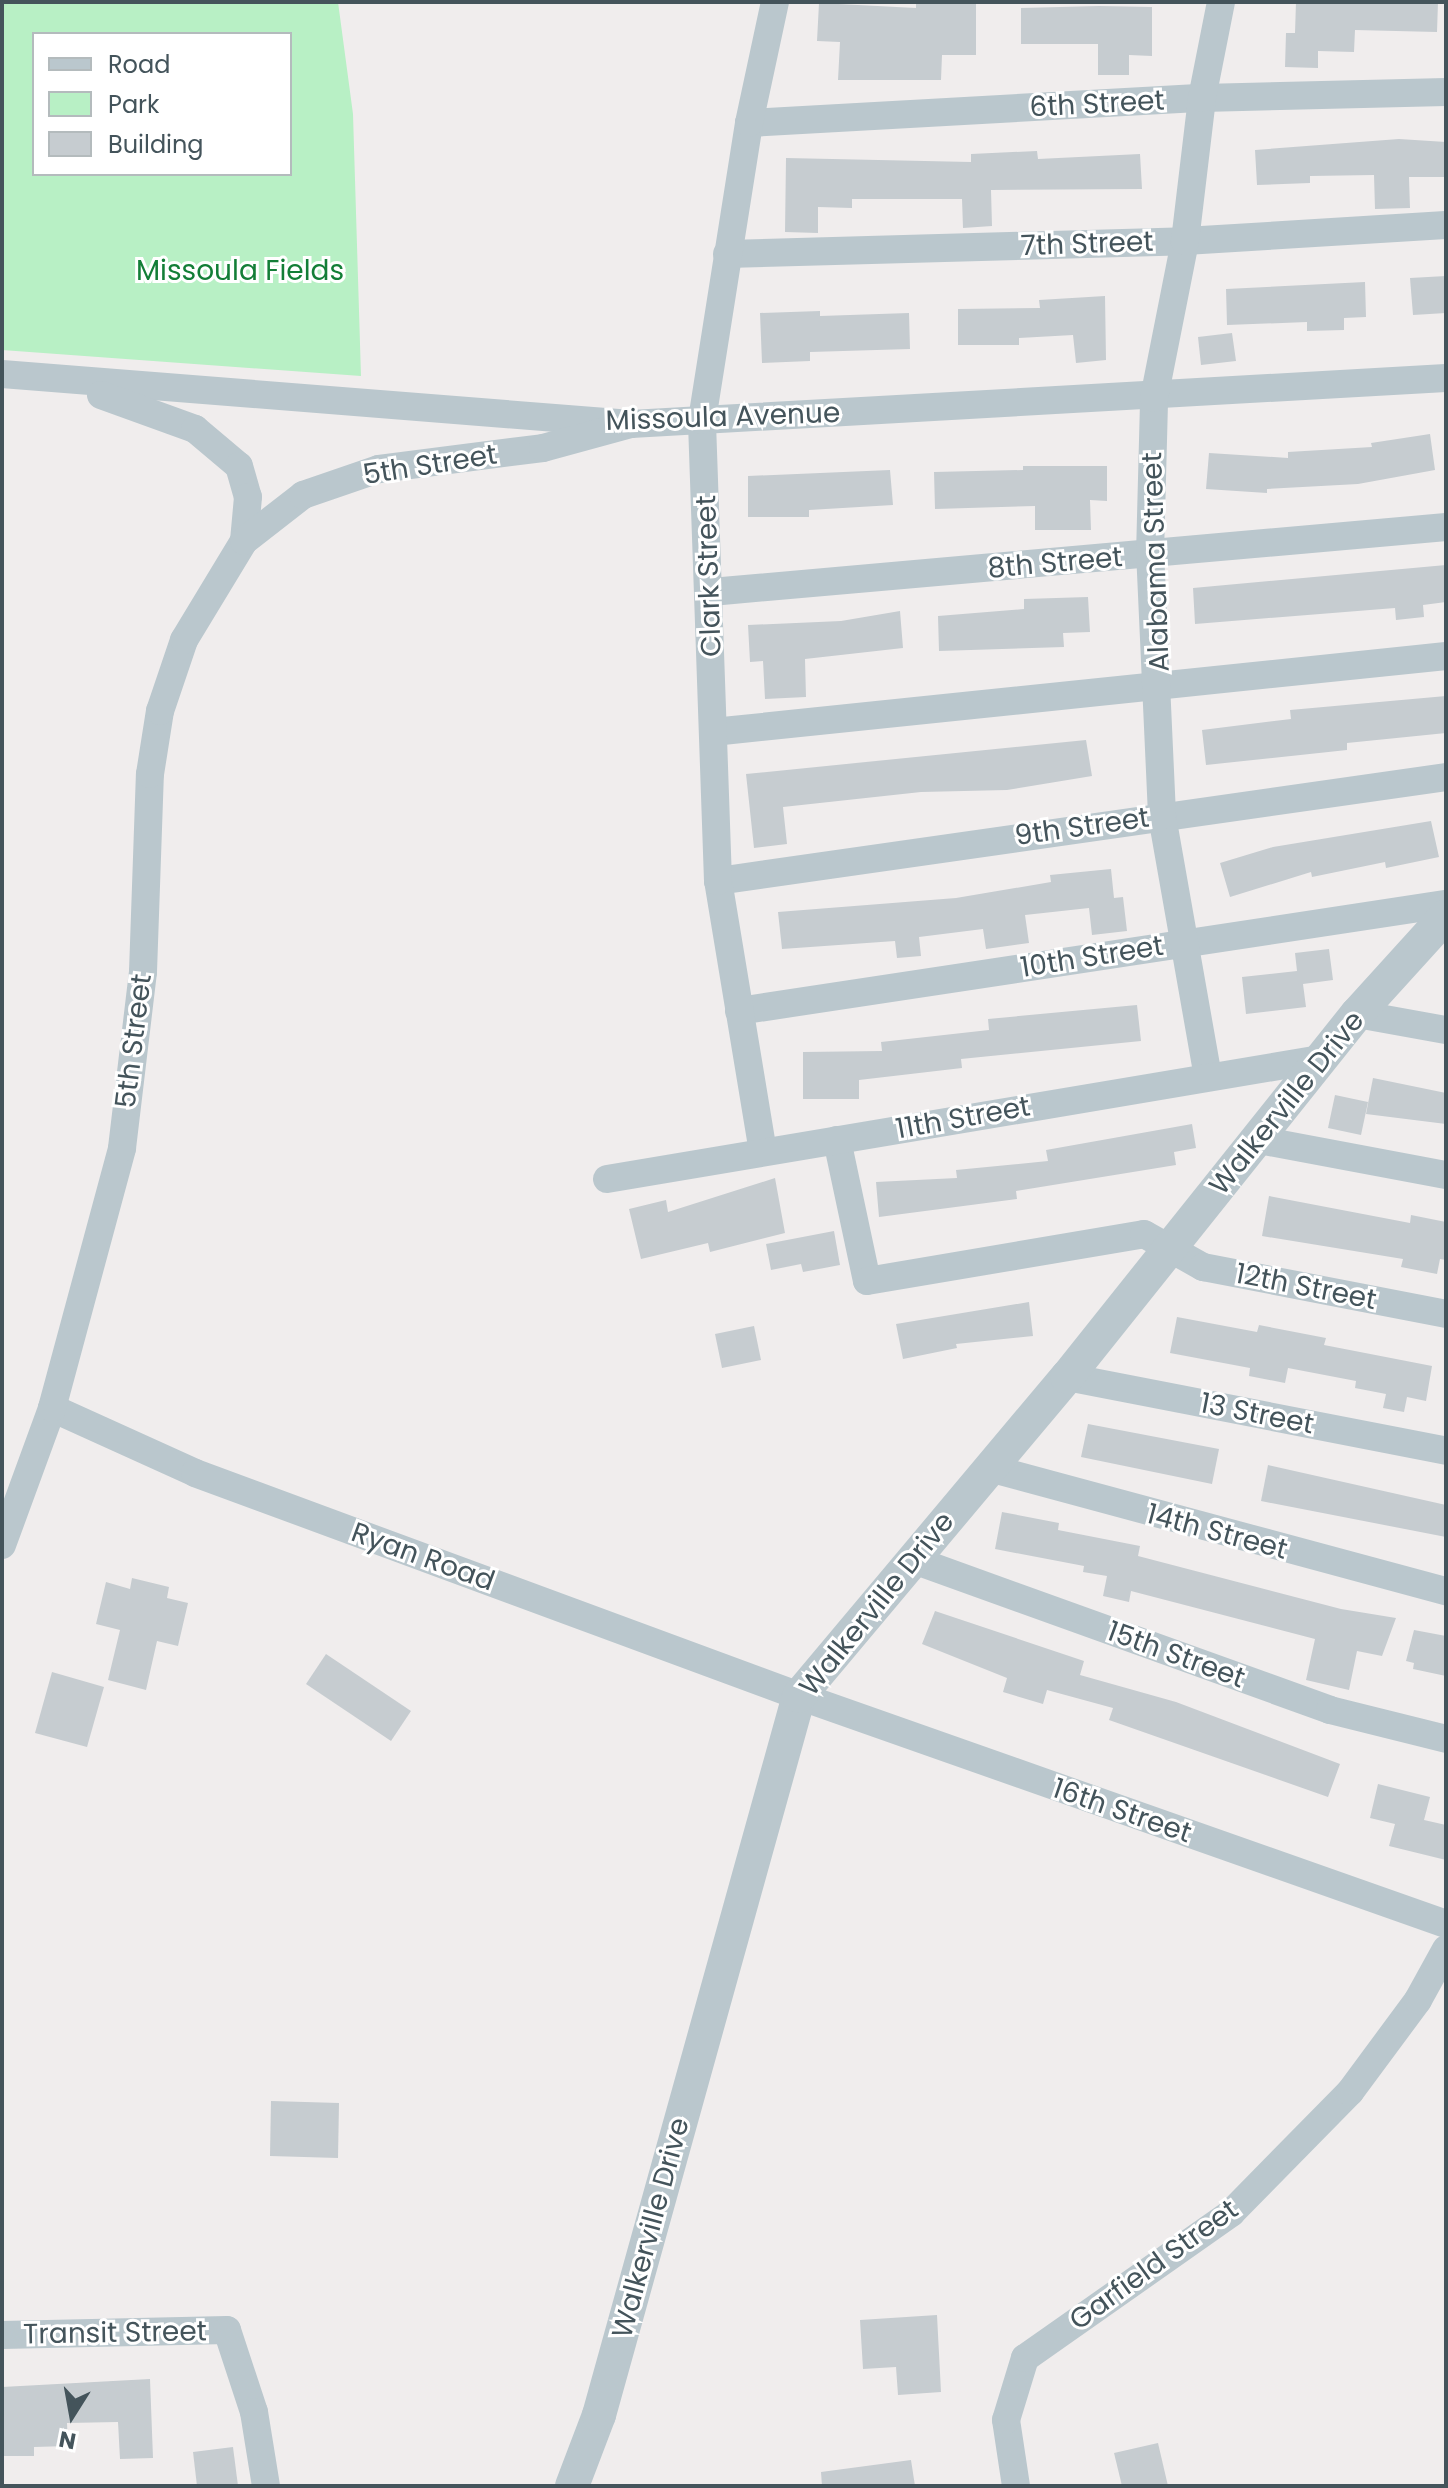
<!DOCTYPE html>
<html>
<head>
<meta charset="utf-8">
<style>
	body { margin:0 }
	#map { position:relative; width:1448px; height:2488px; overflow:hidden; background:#f0eded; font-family:Poppins,sans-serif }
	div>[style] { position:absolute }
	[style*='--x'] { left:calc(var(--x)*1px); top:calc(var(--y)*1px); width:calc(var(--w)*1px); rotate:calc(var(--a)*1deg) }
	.green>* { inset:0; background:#b8f0c5 }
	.building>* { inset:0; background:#c6ccd0 }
	.minor>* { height:28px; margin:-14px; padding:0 14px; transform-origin:14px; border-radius:14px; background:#bac7cd }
	.tertiary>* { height:34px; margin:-17px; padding:0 17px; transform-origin:17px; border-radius:17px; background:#bac7cd }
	span { translate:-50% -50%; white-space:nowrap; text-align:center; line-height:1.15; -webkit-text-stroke:6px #fff; paint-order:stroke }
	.street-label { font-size:28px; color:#44545b }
	.park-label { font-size:28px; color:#137e37 }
	.frame { position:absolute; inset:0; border:4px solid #44545b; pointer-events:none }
	.legend { position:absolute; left:32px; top:32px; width:260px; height:144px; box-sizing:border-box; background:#fff; border:2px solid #b4bbbd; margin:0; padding:10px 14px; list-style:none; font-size:24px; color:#44545b }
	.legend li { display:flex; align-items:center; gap:16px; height:40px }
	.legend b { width:40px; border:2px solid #b4bbbd }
	.north { position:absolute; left:32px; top:2376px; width:80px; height:80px; -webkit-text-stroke:6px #fff; paint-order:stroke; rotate:191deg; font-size:22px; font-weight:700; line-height:32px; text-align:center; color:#44545b }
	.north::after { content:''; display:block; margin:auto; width:28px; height:36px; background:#44545b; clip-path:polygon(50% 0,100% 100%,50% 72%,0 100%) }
</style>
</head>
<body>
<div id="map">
	<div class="green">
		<i style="clip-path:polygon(evenodd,2px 2px,338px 2px,353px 114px,361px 376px,2px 350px,2px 2px,34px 34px,290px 34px,290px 174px,34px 174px,34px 34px)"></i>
	</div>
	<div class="building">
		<i style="clip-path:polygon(1296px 2px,1438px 2px,1437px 32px,1355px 30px,1354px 52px,1318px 51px,1318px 68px,1285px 67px,1286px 33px,1295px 33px)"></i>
		<i style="clip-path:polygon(819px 3px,916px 8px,916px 4px,976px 4px,976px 55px,942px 55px,941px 80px,838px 80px,840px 42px,817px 41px)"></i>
		<i style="clip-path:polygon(1099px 6px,1152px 7px,1152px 56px,1129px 55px,1129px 75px,1098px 75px,1098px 44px,1021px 44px,1021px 8px)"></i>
		<i style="clip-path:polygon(1399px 139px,1446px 142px,1446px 177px,1409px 177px,1410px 208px,1375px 209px,1374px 175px,1310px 176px,1310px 183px,1257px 185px,1255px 150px)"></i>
		<i style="clip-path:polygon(1037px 151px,1038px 159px,1140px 154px,1142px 189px,991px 190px,992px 226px,963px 228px,962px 199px,852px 199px,852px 208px,818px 207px,818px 233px,785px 232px,786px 158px,971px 162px,971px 154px)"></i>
		<i style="clip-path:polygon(1446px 276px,1446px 313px,1413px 315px,1410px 278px)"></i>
		<i style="clip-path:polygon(1365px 282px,1366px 317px,1344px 318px,1344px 330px,1307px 331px,1307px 322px,1227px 325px,1226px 289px)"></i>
		<i style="clip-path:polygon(1105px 296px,1106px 360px,1076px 363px,1073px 335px,1019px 338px,1019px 345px,958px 345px,958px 309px,1040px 308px,1039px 300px)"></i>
		<i style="clip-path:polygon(820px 311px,820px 316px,909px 313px,910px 349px,810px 352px,810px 361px,762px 363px,760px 313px)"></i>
		<i style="clip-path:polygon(1232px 333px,1236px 361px,1201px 365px,1198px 337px)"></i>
		<i style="clip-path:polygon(1430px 434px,1435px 470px,1358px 484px,1267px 489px,1267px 493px,1206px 489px,1209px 453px,1288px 458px,1288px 452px,1372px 447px,1371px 443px)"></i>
		<i style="clip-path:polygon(1023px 466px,1107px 466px,1107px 501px,1090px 500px,1091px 530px,1035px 530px,1035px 506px,935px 509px,934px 472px,1023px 470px)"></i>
		<i style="clip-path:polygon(890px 470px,893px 505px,809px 510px,809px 517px,748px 517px,748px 476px)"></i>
		<i style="clip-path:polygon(1446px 565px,1446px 602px,1423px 605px,1424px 617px,1396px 620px,1395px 608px,1195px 624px,1193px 588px)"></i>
		<i style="clip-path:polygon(1088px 597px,1090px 632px,1063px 633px,1064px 647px,939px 651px,938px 616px,1024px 609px,1024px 599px)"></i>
		<i style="clip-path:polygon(900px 611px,903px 648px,805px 659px,806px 697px,765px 699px,763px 661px,750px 662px,748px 625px,841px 621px)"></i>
		<i style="clip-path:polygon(1446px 696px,1446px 733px,1347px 743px,1347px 750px,1206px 765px,1202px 730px,1291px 719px,1290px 710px)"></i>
		<i style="clip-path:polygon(1086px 740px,1092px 776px,1007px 790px,921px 792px,783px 807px,787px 844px,754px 848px,746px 774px)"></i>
		<i style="clip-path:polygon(1431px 821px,1439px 857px,1386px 868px,1385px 862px,1312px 877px,1311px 872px,1230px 897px,1220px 863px,1273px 847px)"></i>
		<i style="clip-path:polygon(1111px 869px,1114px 898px,1123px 897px,1127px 931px,1092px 935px,1089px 908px,1025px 915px,1029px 943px,986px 949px,983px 929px,919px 937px,921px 956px,897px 958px,895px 941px,782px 949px,778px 912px,956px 898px,1051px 882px,1050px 875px)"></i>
		<i style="clip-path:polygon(1329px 949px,1333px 980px,1303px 984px,1306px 1007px,1246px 1014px,1242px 977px,1297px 971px,1295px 953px)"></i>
		<i style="clip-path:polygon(1137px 1005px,1141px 1041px,961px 1059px,962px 1068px,859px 1080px,859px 1099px,803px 1099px,803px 1052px,882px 1051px,881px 1042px,989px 1030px,988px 1019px)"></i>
		<i style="clip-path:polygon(1373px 1078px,1446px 1093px,1446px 1124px,1366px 1114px)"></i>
		<i style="clip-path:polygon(1335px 1095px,1368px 1102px,1361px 1135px,1328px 1128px)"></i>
		<i style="clip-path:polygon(1192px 1124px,1196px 1148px,1174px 1152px,1176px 1165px,1016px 1191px,1017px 1199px,879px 1217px,876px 1182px,957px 1178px,956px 1170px,1048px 1161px,1046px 1150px)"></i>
		<i style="clip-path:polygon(775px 1178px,785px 1233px,710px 1252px,708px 1243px,641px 1259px,629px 1209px,666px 1200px,668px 1212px)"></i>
		<i style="clip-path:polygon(1269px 1196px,1410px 1223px,1411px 1215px,1446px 1222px,1446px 1260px,1440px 1259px,1437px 1274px,1401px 1267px,1403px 1259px,1262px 1236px)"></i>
		<i style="clip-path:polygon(834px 1231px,840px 1265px,803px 1272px,801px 1264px,771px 1270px,766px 1244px)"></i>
		<i style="clip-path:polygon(1029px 1302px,1033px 1336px,956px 1344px,957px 1348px,903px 1359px,896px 1324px)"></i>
		<i style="clip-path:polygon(1177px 1317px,1257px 1332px,1259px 1325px,1326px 1338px,1324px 1345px,1432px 1366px,1426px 1401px,1407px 1397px,1404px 1412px,1383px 1408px,1386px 1394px,1355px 1388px,1356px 1381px,1288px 1368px,1285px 1383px,1249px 1376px,1250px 1368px,1170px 1353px)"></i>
		<i style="clip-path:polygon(754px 1326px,761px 1360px,722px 1368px,715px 1334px)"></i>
		<i style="clip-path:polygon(1088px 1424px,1219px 1449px,1212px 1484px,1081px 1457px)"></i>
		<i style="clip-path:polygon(1268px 1465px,1446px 1505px,1446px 1537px,1261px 1501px)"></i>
		<i style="clip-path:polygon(1002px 1512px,1059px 1523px,1058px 1530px,1140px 1546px,1138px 1556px,1341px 1609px,1396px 1618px,1382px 1656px,1357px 1651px,1349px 1690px,1306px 1680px,1315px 1639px,1131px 1591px,1129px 1602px,1103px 1596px,1107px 1576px,1083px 1572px,1084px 1566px,995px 1549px)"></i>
		<i style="clip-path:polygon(132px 1578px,169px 1587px,167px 1598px,188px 1603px,178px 1646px,157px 1641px,146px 1690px,108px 1680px,120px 1630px,96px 1624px,106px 1582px,130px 1589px)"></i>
		<i style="clip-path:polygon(935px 1611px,1084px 1661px,1080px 1675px,1176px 1702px,1340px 1764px,1328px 1797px,1109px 1720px,1113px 1708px,1047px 1690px,1043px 1704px,1003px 1692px,1007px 1678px,922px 1644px)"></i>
		<i style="clip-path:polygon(1414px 1630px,1446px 1636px,1446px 1676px,1413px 1669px,1414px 1663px,1406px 1661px)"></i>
		<i style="clip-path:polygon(326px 1654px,411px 1711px,391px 1741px,306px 1684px)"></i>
		<i style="clip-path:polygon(52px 1672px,104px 1687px,87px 1747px,35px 1733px)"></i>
		<i style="clip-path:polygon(1378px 1784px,1430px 1797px,1424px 1820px,1446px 1825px,1446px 1860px,1389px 1846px,1395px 1824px,1370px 1818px)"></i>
		<i style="clip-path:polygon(271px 2101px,339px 2103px,338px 2158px,270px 2156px)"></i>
		<i style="clip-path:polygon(937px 2315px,941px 2392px,898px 2395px,896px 2367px,863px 2369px,860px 2320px)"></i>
		<i style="clip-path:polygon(150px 2379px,153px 2458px,120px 2459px,118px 2422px,67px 2423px,68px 2446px,34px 2447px,34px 2456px,2px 2456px,2px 2387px)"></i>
		<i style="clip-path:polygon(1158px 2443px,1168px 2486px,1122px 2486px,1114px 2453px)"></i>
		<i style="clip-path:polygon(233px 2447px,238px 2486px,197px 2486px,193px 2452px)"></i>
		<i style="clip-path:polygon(911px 2460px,915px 2486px,822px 2486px,821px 2472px)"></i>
	</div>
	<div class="minor">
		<i style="--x:749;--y:123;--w:454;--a:-3.2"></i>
		<i style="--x:1202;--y:98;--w:244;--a:-1.4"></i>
		<i style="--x:727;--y:254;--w:458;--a:-1.6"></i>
		<i style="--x:1185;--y:241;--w:261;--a:-3.5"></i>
		<i style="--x:2;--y:374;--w:631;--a:4.54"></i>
		<i style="--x:631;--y:424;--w:816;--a:-3.23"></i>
		<i style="--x:101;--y:395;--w:100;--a:19.9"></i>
		<i style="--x:195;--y:429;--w:57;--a:40.1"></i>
		<i style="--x:239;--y:466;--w:32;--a:74"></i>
		<i style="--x:248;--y:497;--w:44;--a:95.2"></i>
		<i style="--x:711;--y:592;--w:738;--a:-5.05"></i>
		<i style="--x:713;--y:732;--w:737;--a:-5.92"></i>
		<i style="--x:718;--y:881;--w:735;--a:-8.13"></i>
		<i style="--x:739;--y:1011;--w:715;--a:-8.61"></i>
		<i style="--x:1357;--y:1014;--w:90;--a:10.2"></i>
		<i style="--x:1208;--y:1077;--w:266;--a:-100"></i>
		<i style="--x:1162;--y:815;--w:260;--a:-92.6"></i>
		<i style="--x:1150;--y:555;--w:157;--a:-88.5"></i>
		<i style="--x:1154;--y:398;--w:160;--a:-78.8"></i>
		<i style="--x:1185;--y:241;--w:144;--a:-83.2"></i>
		<i style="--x:1202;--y:98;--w:98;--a:-78.8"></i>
		<i style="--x:837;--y:1140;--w:144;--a:78"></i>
		<i style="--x:867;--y:1281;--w:281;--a:-9.6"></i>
		<i style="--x:1144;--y:1234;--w:68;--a:29.2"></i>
		<i style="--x:1203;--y:1267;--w:248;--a:10.9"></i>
		<i style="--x:1259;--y:1140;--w:190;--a:10.6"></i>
		<i style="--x:763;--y:1152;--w:275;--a:-99.4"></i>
		<i style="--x:718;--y:881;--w:461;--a:-92"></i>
		<i style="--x:702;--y:420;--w:301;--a:-81"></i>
		<i style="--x:749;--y:123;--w:124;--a:-77.9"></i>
		<i style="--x:607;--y:1179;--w:723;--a:-9.55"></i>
		<i style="--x:1067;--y:1377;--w:386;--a:11"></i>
		<i style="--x:52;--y:1408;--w:157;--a:24.4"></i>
		<i style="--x:195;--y:1473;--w:644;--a:20.26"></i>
		<i style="--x:799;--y:1696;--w:686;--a:19.41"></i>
		<i style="--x:989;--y:1468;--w:473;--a:15.1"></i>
		<i style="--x:2;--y:1545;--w:146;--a:-69.9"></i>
		<i style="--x:52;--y:1408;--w:269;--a:-74.9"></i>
		<i style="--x:122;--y:1148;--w:177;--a:-83.2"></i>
		<i style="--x:143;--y:972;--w:198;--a:-88"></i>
		<i style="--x:150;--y:774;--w:64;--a:-81"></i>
		<i style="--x:160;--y:711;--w:75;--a:-71.3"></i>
		<i style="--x:184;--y:640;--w:116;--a:-58.8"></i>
		<i style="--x:244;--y:541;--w:75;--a:-37.9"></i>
		<i style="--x:303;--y:495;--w:80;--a:-18.9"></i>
		<i style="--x:379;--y:469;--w:165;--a:-7.3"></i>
		<i style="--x:543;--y:448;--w:91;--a:-15.3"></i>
		<i style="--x:911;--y:1559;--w:445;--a:19.8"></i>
		<i style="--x:1330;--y:1710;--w:120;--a:14"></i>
		<i style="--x:2;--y:2335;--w:225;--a:-1.3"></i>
		<i style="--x:227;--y:2330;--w:86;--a:71.8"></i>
		<i style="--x:254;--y:2412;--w:75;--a:80.8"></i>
		<i style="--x:1016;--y:2486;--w:67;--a:-98.6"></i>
		<i style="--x:1006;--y:2420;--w:65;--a:-73"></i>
		<i style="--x:1025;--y:2358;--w:252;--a:-35.1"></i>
		<i style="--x:1231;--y:2213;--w:170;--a:-45.5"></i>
		<i style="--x:1350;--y:2092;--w:114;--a:-53.5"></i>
		<i style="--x:1418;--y:2000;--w:58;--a:-61.2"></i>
	</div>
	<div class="tertiary">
		<i style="--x:572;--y:2486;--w:76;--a:-69.2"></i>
		<i style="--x:599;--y:2415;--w:746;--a:-74.46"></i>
		<i style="--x:799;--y:1696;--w:417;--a:-50"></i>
		<i style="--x:1067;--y:1377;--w:465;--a:-51.4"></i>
		<i style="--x:1357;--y:1014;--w:132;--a:-47.8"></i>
	</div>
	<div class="street-label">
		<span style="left:1097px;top:104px;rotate:-3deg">6th Street</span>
		<span style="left:1087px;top:244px;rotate:-2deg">7th Street</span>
		<span style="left:723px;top:417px;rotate:-2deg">Missoula Avenue</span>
		<span style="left:430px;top:465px;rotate:-9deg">5th Street</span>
		<span style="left:1156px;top:562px;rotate:-92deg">Alabama Street</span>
		<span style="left:1055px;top:563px;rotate:-5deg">8th Street</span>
		<span style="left:709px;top:576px;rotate:-92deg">Clark Street</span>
		<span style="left:1082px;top:827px;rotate:-8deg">9th Street</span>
		<span style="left:1092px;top:957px;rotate:-9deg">10th Street</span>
		<span style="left:134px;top:1041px;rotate:-83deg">5th Street</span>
		<span style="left:1287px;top:1103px;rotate:-51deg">Walkerville Drive</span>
		<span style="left:963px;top:1118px;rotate:-10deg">11th Street</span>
		<span style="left:1306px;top:1287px;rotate:11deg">12th Street</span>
		<span style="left:1257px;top:1414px;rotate:11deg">13 Street</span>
		<span style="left:1217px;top:1532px;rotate:15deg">14th Street</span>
		<span style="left:423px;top:1557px;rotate:20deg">Ryan Road</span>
		<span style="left:877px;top:1604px;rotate:-51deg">Walkerville Drive</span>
		<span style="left:1176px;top:1655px;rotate:20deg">15th Street</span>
		<span style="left:1122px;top:1811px;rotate:19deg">16th Street</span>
		<span style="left:651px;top:2228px;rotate:-75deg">Walkerville Drive</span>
		<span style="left:1154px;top:2265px;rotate:-36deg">Garfield Street</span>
		<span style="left:115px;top:2333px;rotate:-1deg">Transit Street</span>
	</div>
	<div class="park-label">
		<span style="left:240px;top:271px">Missoula Fields</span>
	</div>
	<div class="frame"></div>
	<ul class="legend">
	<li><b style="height:10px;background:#bac7cd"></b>Road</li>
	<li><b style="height:22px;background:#b8f0c5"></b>Park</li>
	<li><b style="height:22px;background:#c6ccd0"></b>Building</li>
	</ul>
	<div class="north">N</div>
</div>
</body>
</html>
